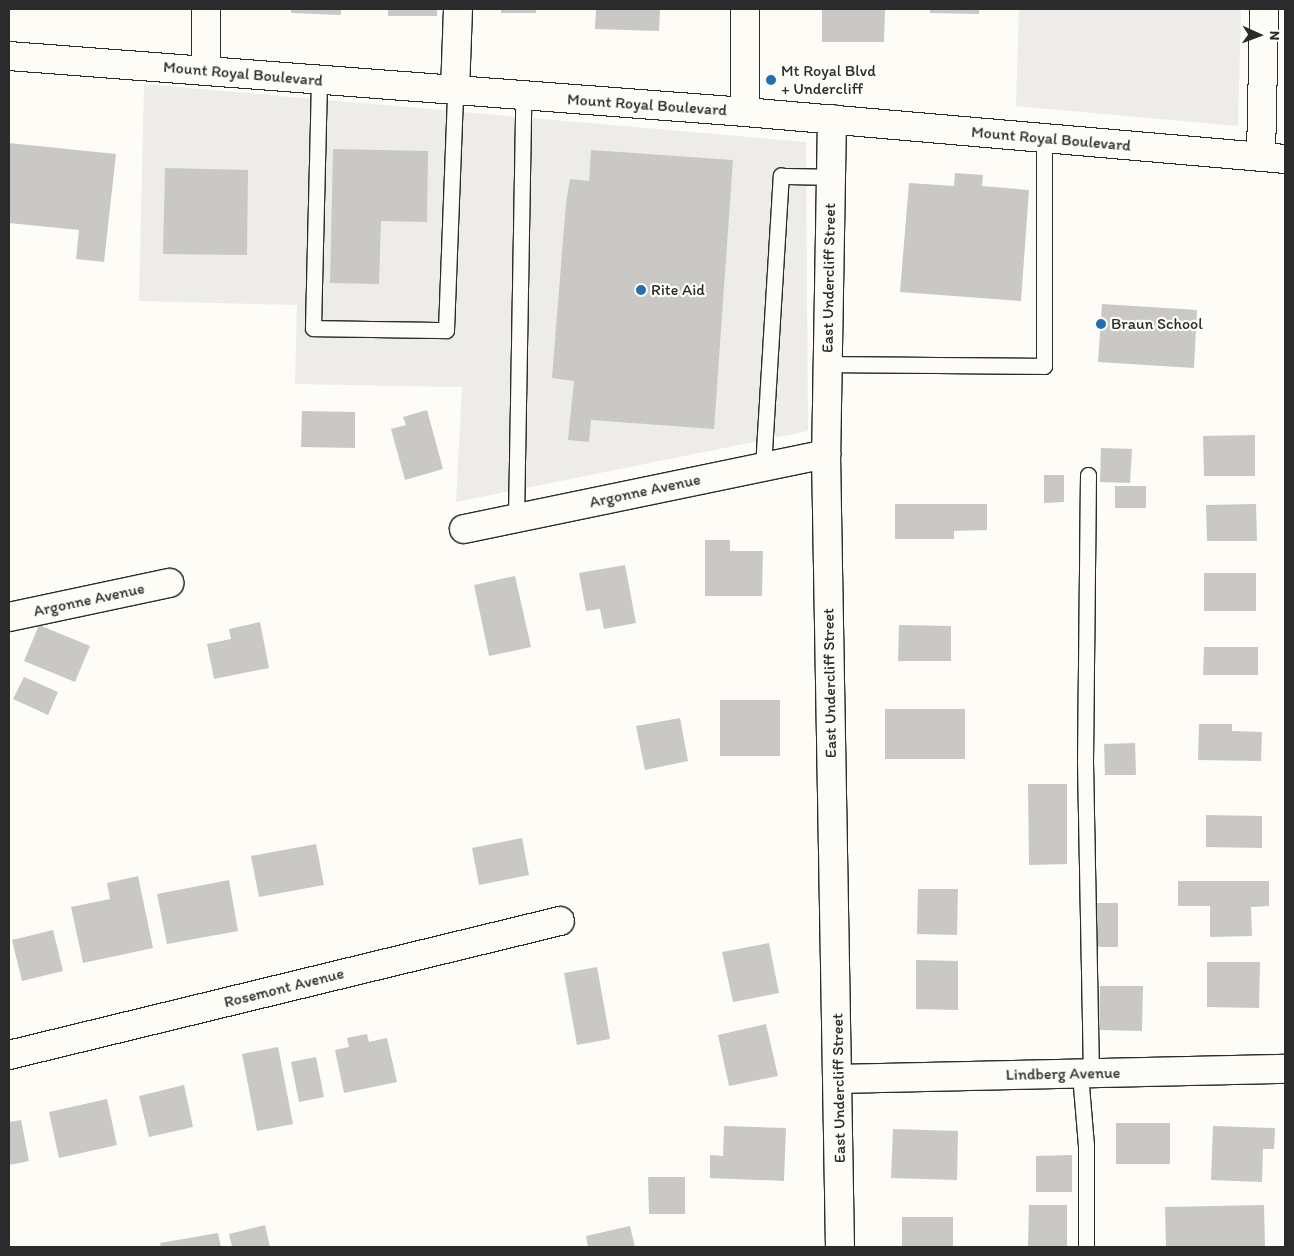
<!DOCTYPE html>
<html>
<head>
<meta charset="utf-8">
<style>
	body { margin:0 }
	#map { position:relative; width:1294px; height:1256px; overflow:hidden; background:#fdfcf7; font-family:Itim,sans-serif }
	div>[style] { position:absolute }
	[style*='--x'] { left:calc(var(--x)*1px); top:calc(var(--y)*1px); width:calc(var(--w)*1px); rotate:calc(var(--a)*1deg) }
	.built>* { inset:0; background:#edece8 }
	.building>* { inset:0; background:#c9c8c4 }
	.roads { filter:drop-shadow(1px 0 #2b2b2b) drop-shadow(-1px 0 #2b2b2b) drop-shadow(0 1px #2b2b2b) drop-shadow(0 -1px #2b2b2b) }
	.lane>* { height:15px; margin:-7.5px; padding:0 7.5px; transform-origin:7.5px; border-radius:7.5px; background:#fdfcf7 }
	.street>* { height:28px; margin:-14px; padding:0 14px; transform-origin:14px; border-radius:14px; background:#fdfcf7 }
	.secondary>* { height:28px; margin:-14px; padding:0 14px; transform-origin:14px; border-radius:14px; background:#fdfcf7 }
	.dots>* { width:14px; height:14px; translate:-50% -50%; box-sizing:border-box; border:2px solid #fdfcf7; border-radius:50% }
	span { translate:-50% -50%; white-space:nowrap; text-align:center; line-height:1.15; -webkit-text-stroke:4.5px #fdfcf7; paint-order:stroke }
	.poi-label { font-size:16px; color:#2b2b2b }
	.left { translate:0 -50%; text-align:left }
	.street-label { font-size:16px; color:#2b2b2b }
	.frame { position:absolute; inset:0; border:10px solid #2b2b2b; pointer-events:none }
	.north { position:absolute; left:1234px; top:10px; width:50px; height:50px; -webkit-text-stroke:4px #fdfcf7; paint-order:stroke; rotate:92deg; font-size:14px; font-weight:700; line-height:20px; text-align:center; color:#2b2b2b }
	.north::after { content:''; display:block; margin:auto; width:18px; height:22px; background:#2b2b2b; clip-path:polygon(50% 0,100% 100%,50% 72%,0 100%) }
</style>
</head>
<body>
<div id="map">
	<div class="built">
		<i style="clip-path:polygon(1019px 9px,1241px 9px,1238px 126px,1016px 106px)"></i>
		<i style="clip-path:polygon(144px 84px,806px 142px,808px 431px,456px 502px,462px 387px,295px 384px,297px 305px,139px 301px)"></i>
	</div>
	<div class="building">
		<i style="clip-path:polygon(291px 9px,341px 9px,341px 15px,291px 13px)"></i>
		<i style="clip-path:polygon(388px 9px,437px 9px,437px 16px,388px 16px)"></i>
		<i style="clip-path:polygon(501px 9px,536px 9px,536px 13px,501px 13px)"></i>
		<i style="clip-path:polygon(596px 9px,660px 9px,659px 31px,595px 29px)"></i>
		<i style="clip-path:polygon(822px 9px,885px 9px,884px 42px,822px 42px)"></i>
		<i style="clip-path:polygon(930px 9px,979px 9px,979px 14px,930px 13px)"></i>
		<i style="clip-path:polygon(9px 143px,116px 154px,104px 262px,76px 259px,79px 230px,9px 223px)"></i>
		<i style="clip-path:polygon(333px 149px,428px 151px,427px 222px,381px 221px,379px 284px,330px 283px)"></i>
		<i style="clip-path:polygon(591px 150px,733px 160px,714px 429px,591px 420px,589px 442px,568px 440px,574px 381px,552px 378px,566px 203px,570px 179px,589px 181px)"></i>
		<i style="clip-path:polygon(165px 168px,248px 170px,247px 255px,163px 254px)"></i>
		<i style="clip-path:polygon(955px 173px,983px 175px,982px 186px,1029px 190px,1021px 301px,900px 292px,909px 183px,954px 186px)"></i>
		<i style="clip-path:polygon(1102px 304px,1197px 310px,1194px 368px,1098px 362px)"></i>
		<i style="clip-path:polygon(427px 410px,443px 469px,405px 480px,391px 429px,406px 425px,403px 417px)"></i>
		<i style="clip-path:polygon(302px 411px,355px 412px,355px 448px,301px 447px)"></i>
		<i style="clip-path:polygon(1255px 435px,1255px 476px,1204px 476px,1203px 436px)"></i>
		<i style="clip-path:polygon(1101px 448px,1132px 449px,1130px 483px,1100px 482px)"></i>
		<i style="clip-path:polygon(1044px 475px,1064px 475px,1064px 502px,1044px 503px)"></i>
		<i style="clip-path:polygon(1115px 486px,1146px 486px,1146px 508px,1115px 508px)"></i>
		<i style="clip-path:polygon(895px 504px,987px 504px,987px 530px,954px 531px,954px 539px,895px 539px)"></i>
		<i style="clip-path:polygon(1256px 504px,1257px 541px,1207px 541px,1206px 505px)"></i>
		<i style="clip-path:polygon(705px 540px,730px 540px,730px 551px,763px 551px,762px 596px,705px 596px)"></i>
		<i style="clip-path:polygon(625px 565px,636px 623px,604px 629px,600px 609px,586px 611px,579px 573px)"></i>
		<i style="clip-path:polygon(1204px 573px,1256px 573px,1256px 611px,1204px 611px)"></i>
		<i style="clip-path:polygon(515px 576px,531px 647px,489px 656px,474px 585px)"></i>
		<i style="clip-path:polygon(260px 622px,269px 668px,214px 679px,207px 644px,231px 639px,229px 629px)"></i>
		<i style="clip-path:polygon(39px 625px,90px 646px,75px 682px,24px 661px)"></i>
		<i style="clip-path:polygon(899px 625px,951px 626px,951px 661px,898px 661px)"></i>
		<i style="clip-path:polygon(1204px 647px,1258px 647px,1258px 675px,1203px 675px)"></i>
		<i style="clip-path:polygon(24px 677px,58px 692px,48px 715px,13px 699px)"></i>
		<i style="clip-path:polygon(720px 700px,780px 700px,780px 756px,720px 756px)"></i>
		<i style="clip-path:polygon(885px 709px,965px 709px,965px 759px,885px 759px)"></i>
		<i style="clip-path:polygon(680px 718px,688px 761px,645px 770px,636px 726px)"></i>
		<i style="clip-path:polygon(1199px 724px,1232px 724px,1232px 731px,1262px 732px,1261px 761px,1198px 760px)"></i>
		<i style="clip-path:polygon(1135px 743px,1136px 775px,1105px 775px,1104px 744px)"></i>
		<i style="clip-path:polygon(1028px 784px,1067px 784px,1067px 864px,1029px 865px)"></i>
		<i style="clip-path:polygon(1206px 815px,1262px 816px,1262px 848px,1206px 847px)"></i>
		<i style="clip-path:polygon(522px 838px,529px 875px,479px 885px,472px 848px)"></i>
		<i style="clip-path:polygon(316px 844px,324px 885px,259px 897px,251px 856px)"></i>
		<i style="clip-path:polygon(138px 876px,153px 948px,83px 963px,71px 907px,110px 899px,107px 883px)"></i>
		<i style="clip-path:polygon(229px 880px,238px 931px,167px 944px,157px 894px)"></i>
		<i style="clip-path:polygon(1178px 881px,1269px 881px,1269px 906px,1251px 907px,1252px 936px,1210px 937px,1210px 906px,1178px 906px)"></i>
		<i style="clip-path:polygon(918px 889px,958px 889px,957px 935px,917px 934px)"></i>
		<i style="clip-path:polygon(1097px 903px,1118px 903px,1118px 947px,1097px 947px)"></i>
		<i style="clip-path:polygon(53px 930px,63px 971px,22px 981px,12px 940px)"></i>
		<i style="clip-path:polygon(769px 943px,779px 993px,733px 1002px,722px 952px)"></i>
		<i style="clip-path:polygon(916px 960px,958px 961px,958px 1010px,916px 1009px)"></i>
		<i style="clip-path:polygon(1207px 962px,1260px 962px,1259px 1008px,1207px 1007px)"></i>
		<i style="clip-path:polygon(597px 967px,610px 1039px,577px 1045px,564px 973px)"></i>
		<i style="clip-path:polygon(1100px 986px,1143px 986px,1142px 1031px,1099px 1030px)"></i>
		<i style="clip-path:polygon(766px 1024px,778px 1076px,729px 1086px,718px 1035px)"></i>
		<i style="clip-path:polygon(367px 1034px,369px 1042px,387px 1038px,397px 1082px,344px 1093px,335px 1050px,349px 1047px,347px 1038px)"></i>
		<i style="clip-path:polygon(278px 1047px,293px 1124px,257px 1131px,242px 1054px)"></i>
		<i style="clip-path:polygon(316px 1057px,324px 1097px,299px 1102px,291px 1062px)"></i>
		<i style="clip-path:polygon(184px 1085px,193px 1127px,149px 1137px,139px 1096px)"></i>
		<i style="clip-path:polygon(107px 1099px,117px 1145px,59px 1158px,49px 1112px)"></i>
		<i style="clip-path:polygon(21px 1120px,29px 1161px,9px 1165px,9px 1122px)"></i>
		<i style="clip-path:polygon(1116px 1123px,1170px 1123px,1170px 1164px,1116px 1164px)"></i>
		<i style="clip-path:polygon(724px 1126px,786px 1128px,784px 1181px,710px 1178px,710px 1155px,723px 1156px)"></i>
		<i style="clip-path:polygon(1213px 1126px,1275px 1128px,1274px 1149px,1263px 1149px,1262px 1182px,1211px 1180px)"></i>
		<i style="clip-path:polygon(893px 1129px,958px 1131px,957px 1180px,891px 1178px)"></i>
		<i style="clip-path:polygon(1072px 1155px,1072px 1192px,1036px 1192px,1036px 1156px)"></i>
		<i style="clip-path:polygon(648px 1177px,685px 1177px,685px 1214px,649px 1214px)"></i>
		<i style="clip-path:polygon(1029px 1205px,1067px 1205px,1067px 1247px,1028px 1247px)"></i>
		<i style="clip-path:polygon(1264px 1205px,1265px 1247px,1166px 1247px,1165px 1207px)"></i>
		<i style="clip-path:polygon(902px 1217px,953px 1217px,953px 1247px,902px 1247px)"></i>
		<i style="clip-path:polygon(265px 1225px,270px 1247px,232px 1247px,229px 1234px)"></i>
		<i style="clip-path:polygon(630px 1226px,635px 1247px,588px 1247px,586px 1236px)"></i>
		<i style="clip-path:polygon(218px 1233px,221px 1247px,161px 1247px,160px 1243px)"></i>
	</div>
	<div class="roads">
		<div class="lane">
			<i style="--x:319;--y:81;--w:247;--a:91.4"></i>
			<i style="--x:313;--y:328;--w:133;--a:0.9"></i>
			<i style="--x:446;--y:330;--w:239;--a:-87.8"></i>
			<i style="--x:828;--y:364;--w:216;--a:0.5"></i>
			<i style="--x:1044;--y:366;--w:228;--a:-90"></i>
			<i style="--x:763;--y:467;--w:292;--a:-86.5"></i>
			<i style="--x:781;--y:176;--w:50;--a:1.1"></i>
			<i style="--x:1088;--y:475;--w:287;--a:90.6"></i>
			<i style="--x:1085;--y:762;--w:311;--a:88.9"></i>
			<i style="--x:516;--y:518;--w:421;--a:-89"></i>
			<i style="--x:1080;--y:1074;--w:71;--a:85.2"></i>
			<i style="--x:1086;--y:1145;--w:102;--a:90"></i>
		</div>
		<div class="street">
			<i style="--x:206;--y:70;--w:61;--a:-90"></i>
			<i style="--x:455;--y:91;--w:82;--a:-87.9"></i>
			<i style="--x:745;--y:112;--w:103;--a:-90"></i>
			<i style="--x:832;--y:119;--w:335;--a:91"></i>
			<i style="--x:826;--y:454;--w:793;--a:88.99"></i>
			<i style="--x:1261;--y:157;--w:148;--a:-88.8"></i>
			<i style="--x:464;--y:529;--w:370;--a:-11.7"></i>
			<i style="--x:9;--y:617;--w:164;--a:-12"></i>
			<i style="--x:9;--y:1055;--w:567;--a:-13.67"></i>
			<i style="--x:840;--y:1079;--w:445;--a:-1.3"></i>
		</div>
		<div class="secondary">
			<i style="--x:9;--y:56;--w:738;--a:4.35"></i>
			<i style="--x:745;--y:112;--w:542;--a:4.97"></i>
		</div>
	</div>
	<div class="dots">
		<i style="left:771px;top:80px;background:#1f6fb2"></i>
		<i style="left:641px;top:290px;background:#1f6fb2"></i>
		<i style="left:1101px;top:324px;background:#1f6fb2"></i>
	</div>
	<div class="poi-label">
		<span class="left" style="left:781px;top:80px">Mt Royal Blvd<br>+ Undercliff</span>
		<span class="left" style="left:651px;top:290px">Rite Aid</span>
		<span class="left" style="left:1111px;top:324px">Braun School</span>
	</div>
	<div class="street-label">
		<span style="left:243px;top:74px;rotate:5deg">Mount Royal Boulevard</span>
		<span style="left:647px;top:105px;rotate:4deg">Mount Royal Boulevard</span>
		<span style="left:1051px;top:139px;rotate:5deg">Mount Royal Boulevard</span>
		<span style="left:829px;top:278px;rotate:-89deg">East Undercliff Street</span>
		<span style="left:645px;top:491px;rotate:-12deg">Argonne Avenue</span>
		<span style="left:89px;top:600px;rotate:-12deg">Argonne Avenue</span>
		<span style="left:830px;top:683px;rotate:-91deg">East Undercliff Street</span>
		<span style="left:284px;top:988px;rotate:-14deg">Rosemont Avenue</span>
		<span style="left:1063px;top:1074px;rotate:-1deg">Lindberg Avenue</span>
		<span style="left:839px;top:1088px;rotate:-91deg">East Undercliff Street</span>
	</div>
	<div class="frame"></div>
	<div class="north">N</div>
</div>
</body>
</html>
